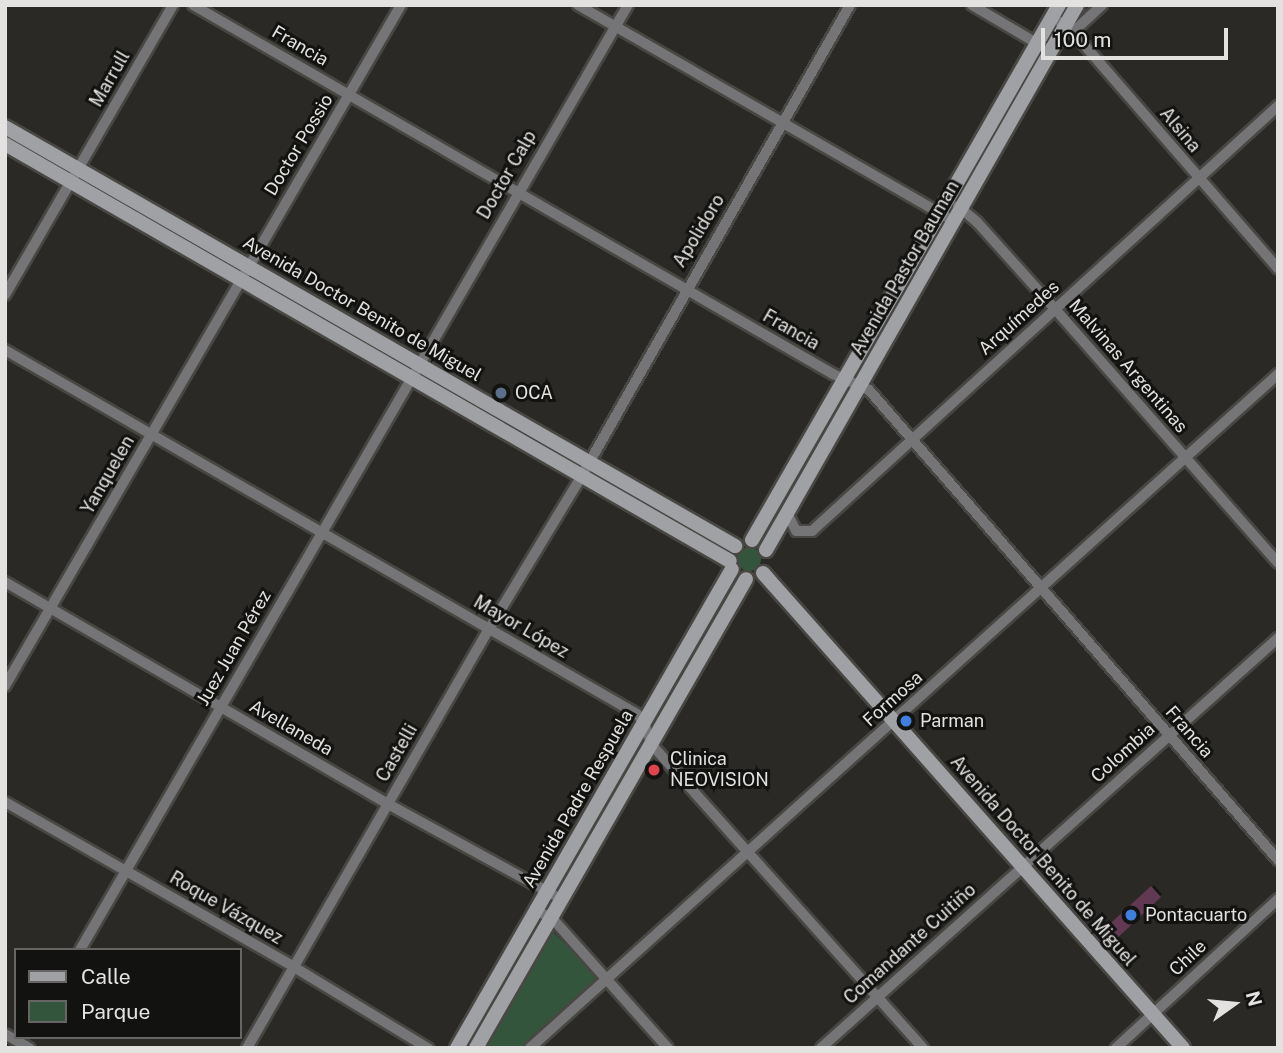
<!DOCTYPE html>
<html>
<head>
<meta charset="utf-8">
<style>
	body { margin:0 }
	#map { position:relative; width:1283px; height:1053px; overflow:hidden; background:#2a2925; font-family:"Public Sans",sans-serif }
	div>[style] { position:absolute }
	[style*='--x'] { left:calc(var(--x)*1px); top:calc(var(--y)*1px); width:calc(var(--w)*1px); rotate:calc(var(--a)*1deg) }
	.green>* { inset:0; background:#32553b }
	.round { border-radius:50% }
	.shadow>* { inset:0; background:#0007 }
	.building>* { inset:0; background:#623952 }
	.roads { filter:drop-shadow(2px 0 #484743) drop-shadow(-2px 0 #484743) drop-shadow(0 2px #484743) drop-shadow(0 -2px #484743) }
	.street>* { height:10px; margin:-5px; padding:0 5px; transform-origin:5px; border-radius:5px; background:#757577 }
	.secondary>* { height:14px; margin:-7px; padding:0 7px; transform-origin:7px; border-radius:7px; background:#9fa1a4 }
	.dots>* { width:19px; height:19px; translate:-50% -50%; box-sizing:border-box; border:4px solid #121210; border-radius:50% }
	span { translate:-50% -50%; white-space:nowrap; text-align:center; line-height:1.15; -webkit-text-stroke:6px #121210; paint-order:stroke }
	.street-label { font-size:18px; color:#e3e2e0 }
	.poi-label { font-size:18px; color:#e3e2e0 }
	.left { translate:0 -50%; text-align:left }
	.frame { position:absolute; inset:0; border:7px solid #e3e2e0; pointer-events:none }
	.legend { position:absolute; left:14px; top:948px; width:228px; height:91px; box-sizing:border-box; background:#121210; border:2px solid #666563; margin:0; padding:9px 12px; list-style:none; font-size:21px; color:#e3e2e0 }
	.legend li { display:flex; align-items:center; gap:14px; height:35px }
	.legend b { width:35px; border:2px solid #666563 }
	.north { position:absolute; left:1199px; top:969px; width:70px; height:70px; -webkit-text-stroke:5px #121210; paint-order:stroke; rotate:75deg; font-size:19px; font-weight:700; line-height:28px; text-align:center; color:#e3e2e0 }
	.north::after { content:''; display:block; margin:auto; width:24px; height:32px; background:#e3e2e0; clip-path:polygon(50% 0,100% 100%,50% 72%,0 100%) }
	.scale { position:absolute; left:1041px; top:28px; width:187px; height:32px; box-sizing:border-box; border:4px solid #e3e2e0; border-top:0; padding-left:9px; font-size:21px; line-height:24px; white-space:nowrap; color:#e3e2e0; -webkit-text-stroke:5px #121210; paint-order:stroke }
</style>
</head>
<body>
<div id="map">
	<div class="green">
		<i style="clip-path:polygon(835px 407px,837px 409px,766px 535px,765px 534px)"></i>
		<i class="round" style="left:737px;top:547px;width:24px;height:24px"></i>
		<i style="clip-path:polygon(733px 583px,735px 585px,669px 702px,666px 701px)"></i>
		<i style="clip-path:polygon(626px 767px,629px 769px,569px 873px,566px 872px)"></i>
		<i style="clip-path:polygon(533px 932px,535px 934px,474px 1039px,472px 1037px)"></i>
		<i style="clip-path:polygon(553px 932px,599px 977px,520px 1048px,485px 1048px)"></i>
	</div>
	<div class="shadow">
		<i style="clip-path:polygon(1154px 885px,1162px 894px,1111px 942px,1103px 933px)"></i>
	</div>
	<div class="building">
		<i style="clip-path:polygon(1151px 886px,1161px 897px,1111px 944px,1100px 933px)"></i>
	</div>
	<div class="roads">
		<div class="street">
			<i style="--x:193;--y:5;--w:739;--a:29.97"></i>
			<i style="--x:833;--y:374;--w:39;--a:24"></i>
			<i style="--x:869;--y:390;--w:623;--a:48.97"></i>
			<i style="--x:578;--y:5;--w:425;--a:29.9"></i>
			<i style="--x:972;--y:5;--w:91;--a:30.5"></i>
			<i style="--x:1060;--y:22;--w:16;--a:38"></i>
			<i style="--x:1073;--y:32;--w:313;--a:49.1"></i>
			<i style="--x:1073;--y:32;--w:40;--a:-43"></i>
			<i style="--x:958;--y:206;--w:25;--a:40"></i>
			<i style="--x:977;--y:222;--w:117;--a:48.1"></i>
			<i style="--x:1055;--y:309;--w:338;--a:48.7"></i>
			<i style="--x:5;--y:295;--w:335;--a:-59.9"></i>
			<i style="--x:5;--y:350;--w:729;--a:29.94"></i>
			<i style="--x:637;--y:714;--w:11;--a:52"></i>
			<i style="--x:644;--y:723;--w:23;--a:70"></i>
			<i style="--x:652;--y:745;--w:407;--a:48.2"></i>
			<i style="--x:787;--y:513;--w:20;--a:63"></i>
			<i style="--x:796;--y:531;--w:16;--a:0"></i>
			<i style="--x:812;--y:531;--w:631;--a:-42.37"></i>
			<i style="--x:5;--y:582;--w:443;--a:30.1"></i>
			<i style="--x:388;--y:804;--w:189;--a:28.7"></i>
			<i style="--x:5;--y:686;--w:788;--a:-59.82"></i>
			<i style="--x:5;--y:802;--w:333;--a:29.7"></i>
			<i style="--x:294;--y:967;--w:157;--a:31.2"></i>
			<i style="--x:537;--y:911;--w:17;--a:25"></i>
			<i style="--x:552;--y:918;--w:174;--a:48.3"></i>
			<i style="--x:80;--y:950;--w:1092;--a:-59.89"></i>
			<i style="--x:5;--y:1034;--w:28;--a:30"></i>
			<i style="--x:247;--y:1048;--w:484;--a:-60"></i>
			<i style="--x:489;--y:629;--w:178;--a:-58.8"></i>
			<i style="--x:581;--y:477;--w:543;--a:-60.32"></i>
			<i style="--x:530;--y:1048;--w:1007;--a:-42.02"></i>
			<i style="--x:821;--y:1048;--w:614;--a:-41.9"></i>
			<i style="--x:1116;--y:1048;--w:220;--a:-42.6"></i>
		</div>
		<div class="secondary">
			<i style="--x:5;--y:127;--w:842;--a:29.85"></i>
			<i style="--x:5;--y:144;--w:836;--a:29.91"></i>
			<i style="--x:752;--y:540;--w:617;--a:-60.15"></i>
			<i style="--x:766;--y:550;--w:627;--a:-60.29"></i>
			<i style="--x:763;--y:573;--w:634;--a:48.52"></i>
			<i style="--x:457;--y:1048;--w:552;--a:-60.14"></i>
			<i style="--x:476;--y:1048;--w:541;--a:-60.07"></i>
		</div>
	</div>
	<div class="dots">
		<i style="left:501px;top:393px;background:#5c6f8a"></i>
		<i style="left:906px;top:721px;background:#3f7fe0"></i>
		<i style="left:654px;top:770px;background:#e0444e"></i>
		<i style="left:1131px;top:915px;background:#3f7fe0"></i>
	</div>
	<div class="street-label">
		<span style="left:300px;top:46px;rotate:30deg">Francia</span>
		<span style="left:110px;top:79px;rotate:-60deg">Marrull</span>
		<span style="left:1180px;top:130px;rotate:50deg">Alsina</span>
		<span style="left:299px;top:145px;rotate:-59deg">Doctor Possio</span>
		<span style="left:507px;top:175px;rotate:-60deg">Doctor Calp</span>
		<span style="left:699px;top:231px;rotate:-59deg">Apolidoro</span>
		<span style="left:905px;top:268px;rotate:-60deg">Avenida Pastor Bauman</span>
		<span style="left:362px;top:309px;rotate:30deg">Avenida Doctor Benito de Miguel</span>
		<span style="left:1019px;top:318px;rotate:-42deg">Arquímedes</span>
		<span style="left:791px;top:330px;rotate:30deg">Francia</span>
		<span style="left:1128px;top:366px;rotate:49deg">Malvinas Argentinas</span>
		<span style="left:108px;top:475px;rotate:-60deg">Yanquelen</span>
		<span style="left:521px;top:627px;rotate:30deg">Mayor López</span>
		<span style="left:234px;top:648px;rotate:-60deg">Juez Juan Pérez</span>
		<span style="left:893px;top:699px;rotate:-42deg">Formosa</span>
		<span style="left:291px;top:728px;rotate:30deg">Avellaneda</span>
		<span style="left:1189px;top:732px;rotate:49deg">Francia</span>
		<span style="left:397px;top:753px;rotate:-60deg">Castelli</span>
		<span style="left:1123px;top:753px;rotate:-42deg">Colombia</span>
		<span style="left:578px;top:799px;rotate:-60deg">Avenida Padre Respuela</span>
		<span style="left:1043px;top:861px;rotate:49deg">Avenida Doctor Benito de Miguel</span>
		<span style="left:226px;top:908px;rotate:30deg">Roque Vázquez</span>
		<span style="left:910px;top:944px;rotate:-42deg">Comandante Cuitiño</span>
		<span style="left:1188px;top:958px;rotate:-43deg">Chile</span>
	</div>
	<div class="poi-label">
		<span class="left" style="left:515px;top:393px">OCA</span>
		<span class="left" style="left:920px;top:721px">Parman</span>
		<span class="left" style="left:670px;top:770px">Clinica<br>NEOVISION</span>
		<span class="left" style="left:1145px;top:915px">Pontacuarto</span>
	</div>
	<div class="frame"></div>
	<ul class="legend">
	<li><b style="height:9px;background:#9fa1a4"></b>Calle</li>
	<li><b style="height:19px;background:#32553b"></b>Parque</li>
	</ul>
	<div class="north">N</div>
	<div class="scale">100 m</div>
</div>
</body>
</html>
